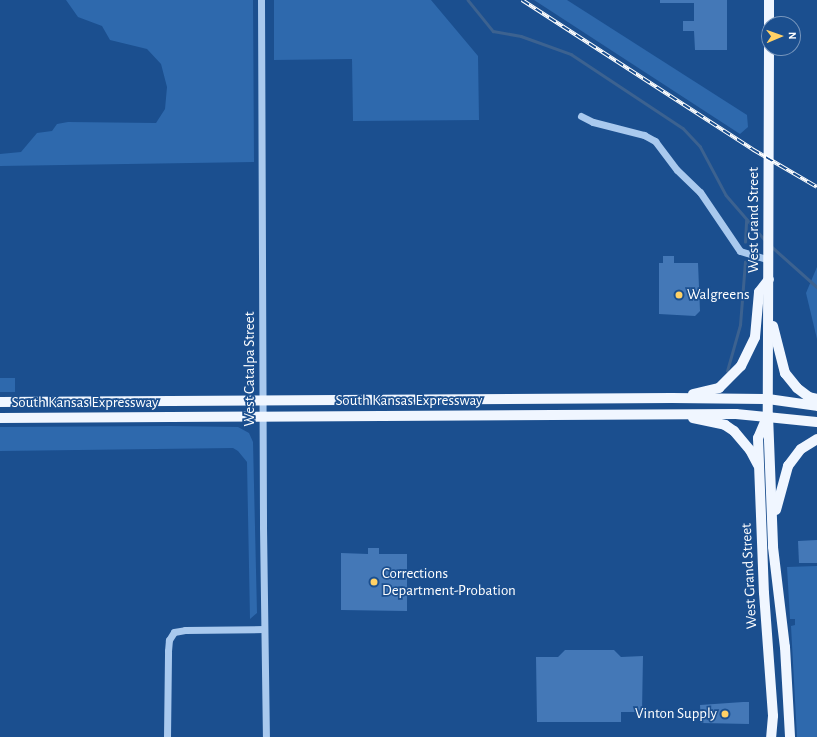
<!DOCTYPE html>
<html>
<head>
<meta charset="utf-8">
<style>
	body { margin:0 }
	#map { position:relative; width:817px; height:737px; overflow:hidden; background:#1b4f8f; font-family:"Alegreya Sans",sans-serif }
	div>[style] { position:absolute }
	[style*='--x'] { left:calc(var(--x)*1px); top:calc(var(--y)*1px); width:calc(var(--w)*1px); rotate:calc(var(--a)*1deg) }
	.green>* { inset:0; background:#2e69ad }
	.stream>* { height:2.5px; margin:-1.25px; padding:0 1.25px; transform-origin:1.25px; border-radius:1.25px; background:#3c6290 }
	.building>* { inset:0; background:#4478b7 }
	.minor>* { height:7px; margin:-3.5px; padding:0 3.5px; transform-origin:3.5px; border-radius:3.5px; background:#a9c9ee }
	.major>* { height:10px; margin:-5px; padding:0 5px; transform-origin:5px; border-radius:5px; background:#f0f6ff }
	.rail>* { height:4px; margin-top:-2px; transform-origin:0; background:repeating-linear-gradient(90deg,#1b4f8f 0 8px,#fff 0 16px); box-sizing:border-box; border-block:1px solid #fff }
	.dots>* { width:11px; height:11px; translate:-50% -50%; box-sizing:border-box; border:2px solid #1b4f8f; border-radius:50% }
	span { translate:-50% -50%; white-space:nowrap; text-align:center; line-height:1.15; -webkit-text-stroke:3.5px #1b4f8f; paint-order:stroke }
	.street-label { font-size:15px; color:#fff }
	.poi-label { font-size:15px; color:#fff }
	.left { translate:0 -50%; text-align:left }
	.right { translate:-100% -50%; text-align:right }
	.north { position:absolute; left:761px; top:16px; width:40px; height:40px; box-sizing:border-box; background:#1b4f8f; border:1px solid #7695bc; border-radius:50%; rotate:88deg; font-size:11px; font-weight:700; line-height:16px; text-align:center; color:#fff }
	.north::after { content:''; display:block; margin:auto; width:14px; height:18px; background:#ffd166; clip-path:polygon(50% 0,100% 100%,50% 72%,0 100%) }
</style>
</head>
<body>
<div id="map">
	<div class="green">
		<i style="clip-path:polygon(66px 0,253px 0,254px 162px,0 166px,0 154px,21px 152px,37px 133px,52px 131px,57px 124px,68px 122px,156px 123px,165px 109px,167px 87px,161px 64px,147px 49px,110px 40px,102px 26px,78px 17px)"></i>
		<i style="clip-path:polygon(274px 0,431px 0,478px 56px,479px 120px,353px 121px,352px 59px,274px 60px)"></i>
		<i style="clip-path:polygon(534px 0,567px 0,747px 115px,748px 127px,740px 134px)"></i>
		<i style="clip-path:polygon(817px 267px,817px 339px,806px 293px)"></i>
		<i style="clip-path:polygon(0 378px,15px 378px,15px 392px,0 392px)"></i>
		<i style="clip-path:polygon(170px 426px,238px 427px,249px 433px,253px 442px,257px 613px,250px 619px,247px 462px,238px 451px,233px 448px,0 451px,0 427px)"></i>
		<i style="clip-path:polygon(817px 566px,817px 737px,797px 737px,791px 626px,795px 625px,795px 619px,790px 619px,787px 567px)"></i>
	</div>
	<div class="stream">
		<i style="--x:468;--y:0;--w:40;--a:51"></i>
		<i style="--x:493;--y:31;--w:28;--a:10"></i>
		<i style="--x:521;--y:36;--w:53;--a:19.8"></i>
		<i style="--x:571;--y:54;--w:134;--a:33.5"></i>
		<i style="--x:683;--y:128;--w:25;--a:47"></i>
		<i style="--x:700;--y:146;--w:55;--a:62"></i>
		<i style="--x:726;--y:195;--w:60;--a:49.1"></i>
		<i style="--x:745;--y:242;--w:21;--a:-87"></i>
		<i style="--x:771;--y:246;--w:62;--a:41.7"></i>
		<i style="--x:727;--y:371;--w:48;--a:-74.2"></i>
		<i style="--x:740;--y:325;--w:63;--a:-85.5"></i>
	</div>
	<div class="building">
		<i style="clip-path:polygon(660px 0,727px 0,727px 50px,695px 50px,694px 31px,683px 31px,683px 21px,694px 21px,694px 3px,660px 3px)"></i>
		<i style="clip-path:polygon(663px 256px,674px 256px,674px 263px,698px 263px,700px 311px,695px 316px,659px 314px,659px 263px,663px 263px)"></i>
		<i style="clip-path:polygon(817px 540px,817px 563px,799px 563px,798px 541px)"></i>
		<i style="clip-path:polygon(368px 548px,379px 548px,379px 554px,407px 554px,407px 611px,341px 610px,341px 553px,368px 554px)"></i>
		<i style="clip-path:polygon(565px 650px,614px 650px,621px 657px,643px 656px,642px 712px,621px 712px,621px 722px,537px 722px,536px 657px,558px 657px)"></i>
		<i style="clip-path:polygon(743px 702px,749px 702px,749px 724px,701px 723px,700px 705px)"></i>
	</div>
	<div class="minor">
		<i style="--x:261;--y:0;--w:527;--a:89.78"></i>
		<i style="--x:263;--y:527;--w:210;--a:89.2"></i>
		<i style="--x:581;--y:116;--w:13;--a:27"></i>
		<i style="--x:593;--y:122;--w:53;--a:14.3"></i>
		<i style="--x:644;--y:135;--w:13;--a:29"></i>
		<i style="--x:655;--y:141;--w:36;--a:53"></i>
		<i style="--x:677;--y:170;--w:32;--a:44"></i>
		<i style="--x:700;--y:192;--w:71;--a:55.9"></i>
		<i style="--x:740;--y:251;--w:30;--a:17"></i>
		<i style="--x:167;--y:737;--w:86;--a:-89.3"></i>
		<i style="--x:168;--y:651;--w:11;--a:-85"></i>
		<i style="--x:169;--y:640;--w:9;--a:-58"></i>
		<i style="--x:174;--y:632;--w:11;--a:-10"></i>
		<i style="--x:185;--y:630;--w:79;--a:-0.7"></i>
	</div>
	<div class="major">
		<i style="--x:769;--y:0;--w:24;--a:90"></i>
		<i style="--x:769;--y:48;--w:367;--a:90.2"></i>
		<i style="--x:768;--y:415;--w:132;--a:87.8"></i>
		<i style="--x:773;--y:547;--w:101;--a:83.2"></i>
		<i style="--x:785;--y:647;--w:90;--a:86.8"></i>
		<i style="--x:773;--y:326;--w:49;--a:75.7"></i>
		<i style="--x:785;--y:373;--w:19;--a:51"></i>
		<i style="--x:797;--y:388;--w:15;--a:37"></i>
		<i style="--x:809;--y:397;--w:8;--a:14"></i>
		<i style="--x:693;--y:394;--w:27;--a:-13"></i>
		<i style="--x:719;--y:388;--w:31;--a:-45"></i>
		<i style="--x:741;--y:366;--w:32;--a:-64"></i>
		<i style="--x:755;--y:337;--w:45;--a:-84.9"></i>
		<i style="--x:759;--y:292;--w:16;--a:-52"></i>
		<i style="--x:0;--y:402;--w:672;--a:-0.34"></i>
		<i style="--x:672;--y:398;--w:96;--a:0.6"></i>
		<i style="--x:768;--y:399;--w:49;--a:8.1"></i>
		<i style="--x:767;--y:417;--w:23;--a:113"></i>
		<i style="--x:758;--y:438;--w:155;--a:87.8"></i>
		<i style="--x:764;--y:593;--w:123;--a:85.8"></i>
		<i style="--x:773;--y:716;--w:21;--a:95"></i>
		<i style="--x:0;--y:418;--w:736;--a:-0.31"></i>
		<i style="--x:736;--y:414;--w:81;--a:5.6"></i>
		<i style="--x:693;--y:418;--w:33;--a:12"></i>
		<i style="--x:725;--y:425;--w:11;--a:34"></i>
		<i style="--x:734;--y:431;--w:25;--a:50"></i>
		<i style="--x:750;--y:450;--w:17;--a:62"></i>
		<i style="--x:776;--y:510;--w:46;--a:-74.7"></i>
		<i style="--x:788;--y:466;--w:21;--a:-53"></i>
		<i style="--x:801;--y:449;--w:19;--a:-32"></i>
	</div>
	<div class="rail">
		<i style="--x:522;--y:0;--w:274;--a:32.9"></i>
		<i style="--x:752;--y:149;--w:75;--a:30.3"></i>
	</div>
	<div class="dots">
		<i style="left:679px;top:295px;background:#ffd166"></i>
		<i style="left:374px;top:582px;background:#ffd166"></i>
		<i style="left:725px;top:714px;background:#ffd166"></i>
	</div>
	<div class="street-label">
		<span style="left:754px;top:220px;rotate:-90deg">West Grand Street</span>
		<span style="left:250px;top:369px;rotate:-90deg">West Catalpa Street</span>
		<span style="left:409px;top:401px">South Kansas Expressway</span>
		<span style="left:85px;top:403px">South Kansas Expressway</span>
		<span style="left:749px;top:576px;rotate:-93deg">West Grand Street</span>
	</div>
	<div class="poi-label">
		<span class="left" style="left:687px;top:295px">Walgreens</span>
		<span class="left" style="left:382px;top:582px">Corrections<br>Department-Probation</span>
		<span class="right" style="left:717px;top:714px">Vinton Supply</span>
	</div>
	<div class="north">N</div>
</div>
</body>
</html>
